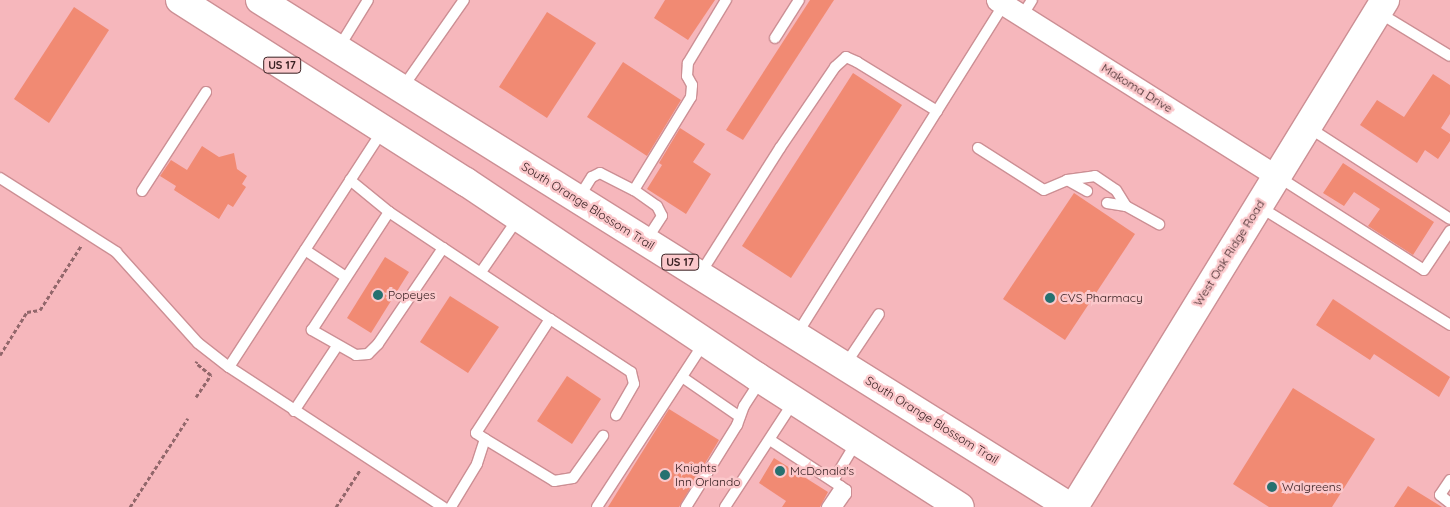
<!DOCTYPE html>
<html>
<head>
<meta charset="utf-8">
<style>
	body { margin:0 }
	#map { position:relative; width:1450px; height:507px; overflow:hidden; background:#f6b7bc; font-family:Quicksand,sans-serif }
	div>[style] { position:absolute }
	[style*='--x'] { left:calc(var(--x)*1px); top:calc(var(--y)*1px); width:calc(var(--w)*1px); rotate:calc(var(--a)*1deg) }
	.building>* { inset:0; background:#f18a73 }
	.path>* { height:3px; margin-top:-1.5px; transform-origin:0; background:repeating-linear-gradient(90deg,#92676b 0 4px,transparent 0 6.5px) }
	.roads { filter:drop-shadow(1px 0 #cc8f94) drop-shadow(-1px 0 #cc8f94) drop-shadow(0 1px #cc8f94) drop-shadow(0 -1px #cc8f94) }
	.service>* { height:10px; margin:-5px; padding:0 5px; transform-origin:5px; border-radius:5px; background:#fff }
	.minor>* { height:21px; margin:-10.5px; padding:0 10.5px; transform-origin:10.5px; border-radius:10.5px; background:#fff }
	.secondary>* { height:28px; margin:-14px; padding:0 14px; transform-origin:14px; border-radius:14px; background:#fff }
	.primary>* { height:28px; margin:-14px; padding:0 14px; transform-origin:14px; border-radius:14px; background:#fff }
	.dots>* { width:14px; height:14px; translate:-50% -50%; box-sizing:border-box; border:2px solid #fbc8cb; border-radius:50% }
	span { translate:-50% -50%; white-space:nowrap; text-align:center; line-height:1.15; -webkit-text-stroke:5px #fbc8cb; paint-order:stroke }
	.shield-label span { padding:1px 4px; background:#fbc8cb; border:1px solid; border-radius:4px; -webkit-text-stroke-width:0 }
	.shield-label { font-size:11px; color:#382022; font-weight:700 }
	.street-label { font-size:12px; color:#382022 }
	.poi-label { font-size:12px; color:#382022 }
	.left { translate:0 -50%; text-align:left }
</style>
</head>
<body>
<div id="map">
	<div class="building">
		<i style="clip-path:polygon(665px 0,715px 0,688px 40px,654px 18px)"></i>
		<i style="clip-path:polygon(810px 0,834px 0,743px 140px,726px 130px)"></i>
		<i style="clip-path:polygon(74px 7px,109px 30px,49px 123px,14px 99px)"></i>
		<i style="clip-path:polygon(547px 12px,596px 43px,547px 118px,499px 87px)"></i>
		<i style="clip-path:polygon(623px 62px,681px 100px,647px 156px,587px 117px)"></i>
		<i style="clip-path:polygon(853px 73px,902px 105px,791px 278px,742px 246px)"></i>
		<i style="clip-path:polygon(1433px 74px,1450px 85px,1450px 114px,1441px 128px,1450px 134px,1450px 141px,1438px 159px,1425px 150px,1417px 163px,1360px 125px,1377px 100px,1404px 117px)"></i>
		<i style="clip-path:polygon(680px 128px,705px 144px,693px 162px,711px 174px,686px 214px,647px 189px,662px 165px,659px 163px)"></i>
		<i style="clip-path:polygon(202px 146px,219px 157px,234px 153px,237px 169px,247px 176px,242px 184px,246px 187px,233px 207px,228px 204px,219px 219px,174px 190px,176px 186px,160px 176px,171px 160px,187px 170px)"></i>
		<i style="clip-path:polygon(1343px 163px,1434px 222px,1413px 255px,1368px 226px,1380px 209px,1354px 192px,1344px 206px,1323px 193px)"></i>
		<i style="clip-path:polygon(1074px 193px,1135px 234px,1065px 340px,1003px 299px)"></i>
		<i style="clip-path:polygon(385px 257px,409px 272px,371px 333px,347px 318px)"></i>
		<i style="clip-path:polygon(450px 296px,499px 327px,468px 373px,420px 342px)"></i>
		<i style="clip-path:polygon(1333px 299px,1450px 377px,1439px 397px,1374px 354px,1370px 360px,1316px 325px)"></i>
		<i style="clip-path:polygon(567px 376px,601px 399px,572px 444px,537px 421px)"></i>
		<i style="clip-path:polygon(1293px 388px,1375px 439px,1332px 507px,1269px 507px,1233px 484px)"></i>
		<i style="clip-path:polygon(669px 409px,719px 440px,679px 507px,608px 507px)"></i>
		<i style="clip-path:polygon(774px 458px,828px 492px,820px 507px,782px 507px,786px 501px,759px 483px)"></i>
		<i style="clip-path:polygon(1408px 486px,1442px 507px,1394px 507px)"></i>
	</div>
	<div class="path">
		<i style="--x:0;--y:355;--w:51;--a:-57.9"></i>
		<i style="--x:27;--y:312;--w:13;--a:-9"></i>
		<i style="--x:40;--y:310;--w:76;--a:-57.4"></i>
		<i style="--x:196;--y:397;--w:27;--a:-56"></i>
		<i style="--x:211;--y:375;--w:19;--a:-141"></i>
		<i style="--x:196;--y:363;--w:2;--a:-63"></i>
		<i style="--x:130;--y:507;--w:106;--a:-56.9"></i>
		<i style="--x:336;--y:507;--w:44;--a:-57"></i>
	</div>
	<div class="roads">
		<div class="service">
			<i style="--x:1378;--y:12;--w:84;--a:31.4"></i>
			<i style="--x:1022;--y:16;--w:19;--a:-58"></i>
			<i style="--x:775;--y:38;--w:45;--a:-57.7"></i>
			<i style="--x:338;--y:49;--w:57;--a:-58.5"></i>
			<i style="--x:403;--y:87;--w:106;--a:-55"></i>
			<i style="--x:1308;--y:127;--w:169;--a:32.9"></i>
			<i style="--x:978;--y:148;--w:78;--a:32.5"></i>
			<i style="--x:1044;--y:190;--w:25;--a:-23"></i>
			<i style="--x:1067;--y:180;--w:28;--a:-8"></i>
			<i style="--x:1095;--y:176;--w:25;--a:34"></i>
			<i style="--x:1116;--y:190;--w:19;--a:58"></i>
			<i style="--x:1126;--y:206;--w:38;--a:29"></i>
			<i style="--x:1277;--y:176;--w:174;--a:32.6"></i>
			<i style="--x:1424;--y:270;--w:47;--a:-56.3"></i>
			<i style="--x:0;--y:178;--w:138;--a:32.5"></i>
			<i style="--x:116;--y:252;--w:122;--a:48"></i>
			<i style="--x:198;--y:343;--w:39;--a:38"></i>
			<i style="--x:229;--y:367;--w:256;--a:33.2"></i>
			<i style="--x:350;--y:180;--w:50;--a:39.4"></i>
			<i style="--x:389;--y:212;--w:65;--a:33.7"></i>
			<i style="--x:443;--y:248;--w:116;--a:124.1"></i>
			<i style="--x:378;--y:344;--w:14;--a:135"></i>
			<i style="--x:368;--y:354;--w:12;--a:175"></i>
			<i style="--x:356;--y:355;--w:51;--a:-150.4"></i>
			<i style="--x:312;--y:330;--w:141;--a:-56.9"></i>
			<i style="--x:1067;--y:180;--w:23;--a:29"></i>
			<i style="--x:634;--y:190;--w:28;--a:35"></i>
			<i style="--x:657;--y:206;--w:11;--a:63"></i>
			<i style="--x:662;--y:216;--w:30;--a:123"></i>
			<i style="--x:142;--y:191;--w:118;--a:-57.1"></i>
			<i style="--x:578;--y:199;--w:26;--a:-58"></i>
			<i style="--x:592;--y:177;--w:9;--a:-27"></i>
			<i style="--x:600;--y:173;--w:38;--a:27"></i>
			<i style="--x:634;--y:190;--w:109;--a:-58.5"></i>
			<i style="--x:691;--y:97;--w:12;--a:-85"></i>
			<i style="--x:692;--y:85;--w:10;--a:-119"></i>
			<i style="--x:687;--y:76;--w:13;--a:-86"></i>
			<i style="--x:688;--y:63;--w:74;--a:-58.9"></i>
			<i style="--x:1107;--y:203;--w:19;--a:9"></i>
			<i style="--x:1260;--y:207;--w:224;--a:31.8"></i>
			<i style="--x:443;--y:248;--w:128;--a:33.6"></i>
			<i style="--x:550;--y:319;--w:136;--a:123"></i>
			<i style="--x:476;--y:433;--w:11;--a:34"></i>
			<i style="--x:485;--y:439;--w:26;--a:108"></i>
			<i style="--x:477;--y:464;--w:50;--a:121.2"></i>
			<i style="--x:305;--y:250;--w:49;--a:33.4"></i>
			<i style="--x:481;--y:272;--w:67;--a:-55.4"></i>
			<i style="--x:700;--y:274;--w:149;--a:-57.6"></i>
			<i style="--x:780;--y:148;--w:98;--a:-55.8"></i>
			<i style="--x:835;--y:67;--w:15;--a:-42"></i>
			<i style="--x:846;--y:57;--w:12;--a:24"></i>
			<i style="--x:857;--y:62;--w:94;--a:31.5"></i>
			<i style="--x:550;--y:319;--w:97;--a:33.2"></i>
			<i style="--x:631;--y:372;--w:12;--a:76"></i>
			<i style="--x:634;--y:384;--w:36;--a:120"></i>
			<i style="--x:797;--y:334;--w:390;--a:-57.9"></i>
			<i style="--x:845;--y:365;--w:61;--a:-56.3"></i>
			<i style="--x:229;--y:367;--w:281;--a:-57"></i>
			<i style="--x:682;--y:377;--w:70;--a:34.6"></i>
			<i style="--x:294;--y:411;--w:78;--a:-56.5"></i>
			<i style="--x:485;--y:439;--w:81;--a:31.3"></i>
			<i style="--x:554;--y:481;--w:19;--a:-9"></i>
			<i style="--x:573;--y:478;--w:52;--a:-54.5"></i>
			<i style="--x:770;--y:440;--w:91;--a:33.3"></i>
			<i style="--x:846;--y:490;--w:4;--a:90"></i>
			<i style="--x:846;--y:494;--w:16;--a:125"></i>
			<i style="--x:1450;--y:480;--w:18;--a:124"></i>
			<i style="--x:1440;--y:495;--w:13;--a:39"></i>
			<i style="--x:833;--y:481;--w:47;--a:-59"></i>
			<i style="--x:597;--y:507;--w:196;--a:-56.9"></i>
			<i style="--x:686;--y:507;--w:97;--a:-58.1"></i>
			<i style="--x:737;--y:425;--w:20;--a:-70"></i>
			<i style="--x:744;--y:406;--w:30;--a:-57"></i>
			<i style="--x:725;--y:507;--w:126;--a:-56.9"></i>
			<i style="--x:827;--y:507;--w:25;--a:-56"></i>
		</div>
		<div class="minor">
			<i style="--x:997;--y:0;--w:331;--a:32.2"></i>
		</div>
		<div class="secondary">
			<i style="--x:1074;--y:507;--w:595;--a:-58.47"></i>
		</div>
		<div class="primary">
			<i style="--x:180;--y:0;--w:339;--a:32.5"></i>
			<i style="--x:466;--y:182;--w:349;--a:33.8"></i>
			<i style="--x:756;--y:376;--w:242;--a:32.7"></i>
			<i style="--x:260;--y:0;--w:956;--a:32.04"></i>
		</div>
	</div>
	<div class="dots">
		<i style="left:378px;top:295px;background:#267170"></i>
		<i style="left:1050px;top:298px;background:#267170"></i>
		<i style="left:780px;top:471px;background:#267170"></i>
		<i style="left:665px;top:475px;background:#267170"></i>
		<i style="left:1272px;top:487px;background:#267170"></i>
	</div>
	<div class="shield-label">
		<span style="left:282px;top:65px">US 17</span>
		<span style="left:680px;top:262px">US 17</span>
	</div>
	<div class="street-label">
		<span style="left:1137px;top:88px;rotate:32deg">Makoma Drive</span>
		<span style="left:588px;top:206px;rotate:32deg">South Orange Blossom Trail</span>
		<span style="left:1229px;top:253px;rotate:-58deg">West Oak Ridge Road</span>
		<span style="left:932px;top:420px;rotate:32deg">South Orange Blossom Trail</span>
	</div>
	<div class="poi-label">
		<span class="left" style="left:388px;top:295px">Popeyes</span>
		<span class="left" style="left:1060px;top:298px">CVS Pharmacy</span>
		<span class="left" style="left:675px;top:475px">Knights<br>Inn Orlando</span>
		<span class="left" style="left:790px;top:471px">McDonald's</span>
		<span class="left" style="left:1282px;top:487px">Walgreens</span>
	</div>
</div>
</body>
</html>
